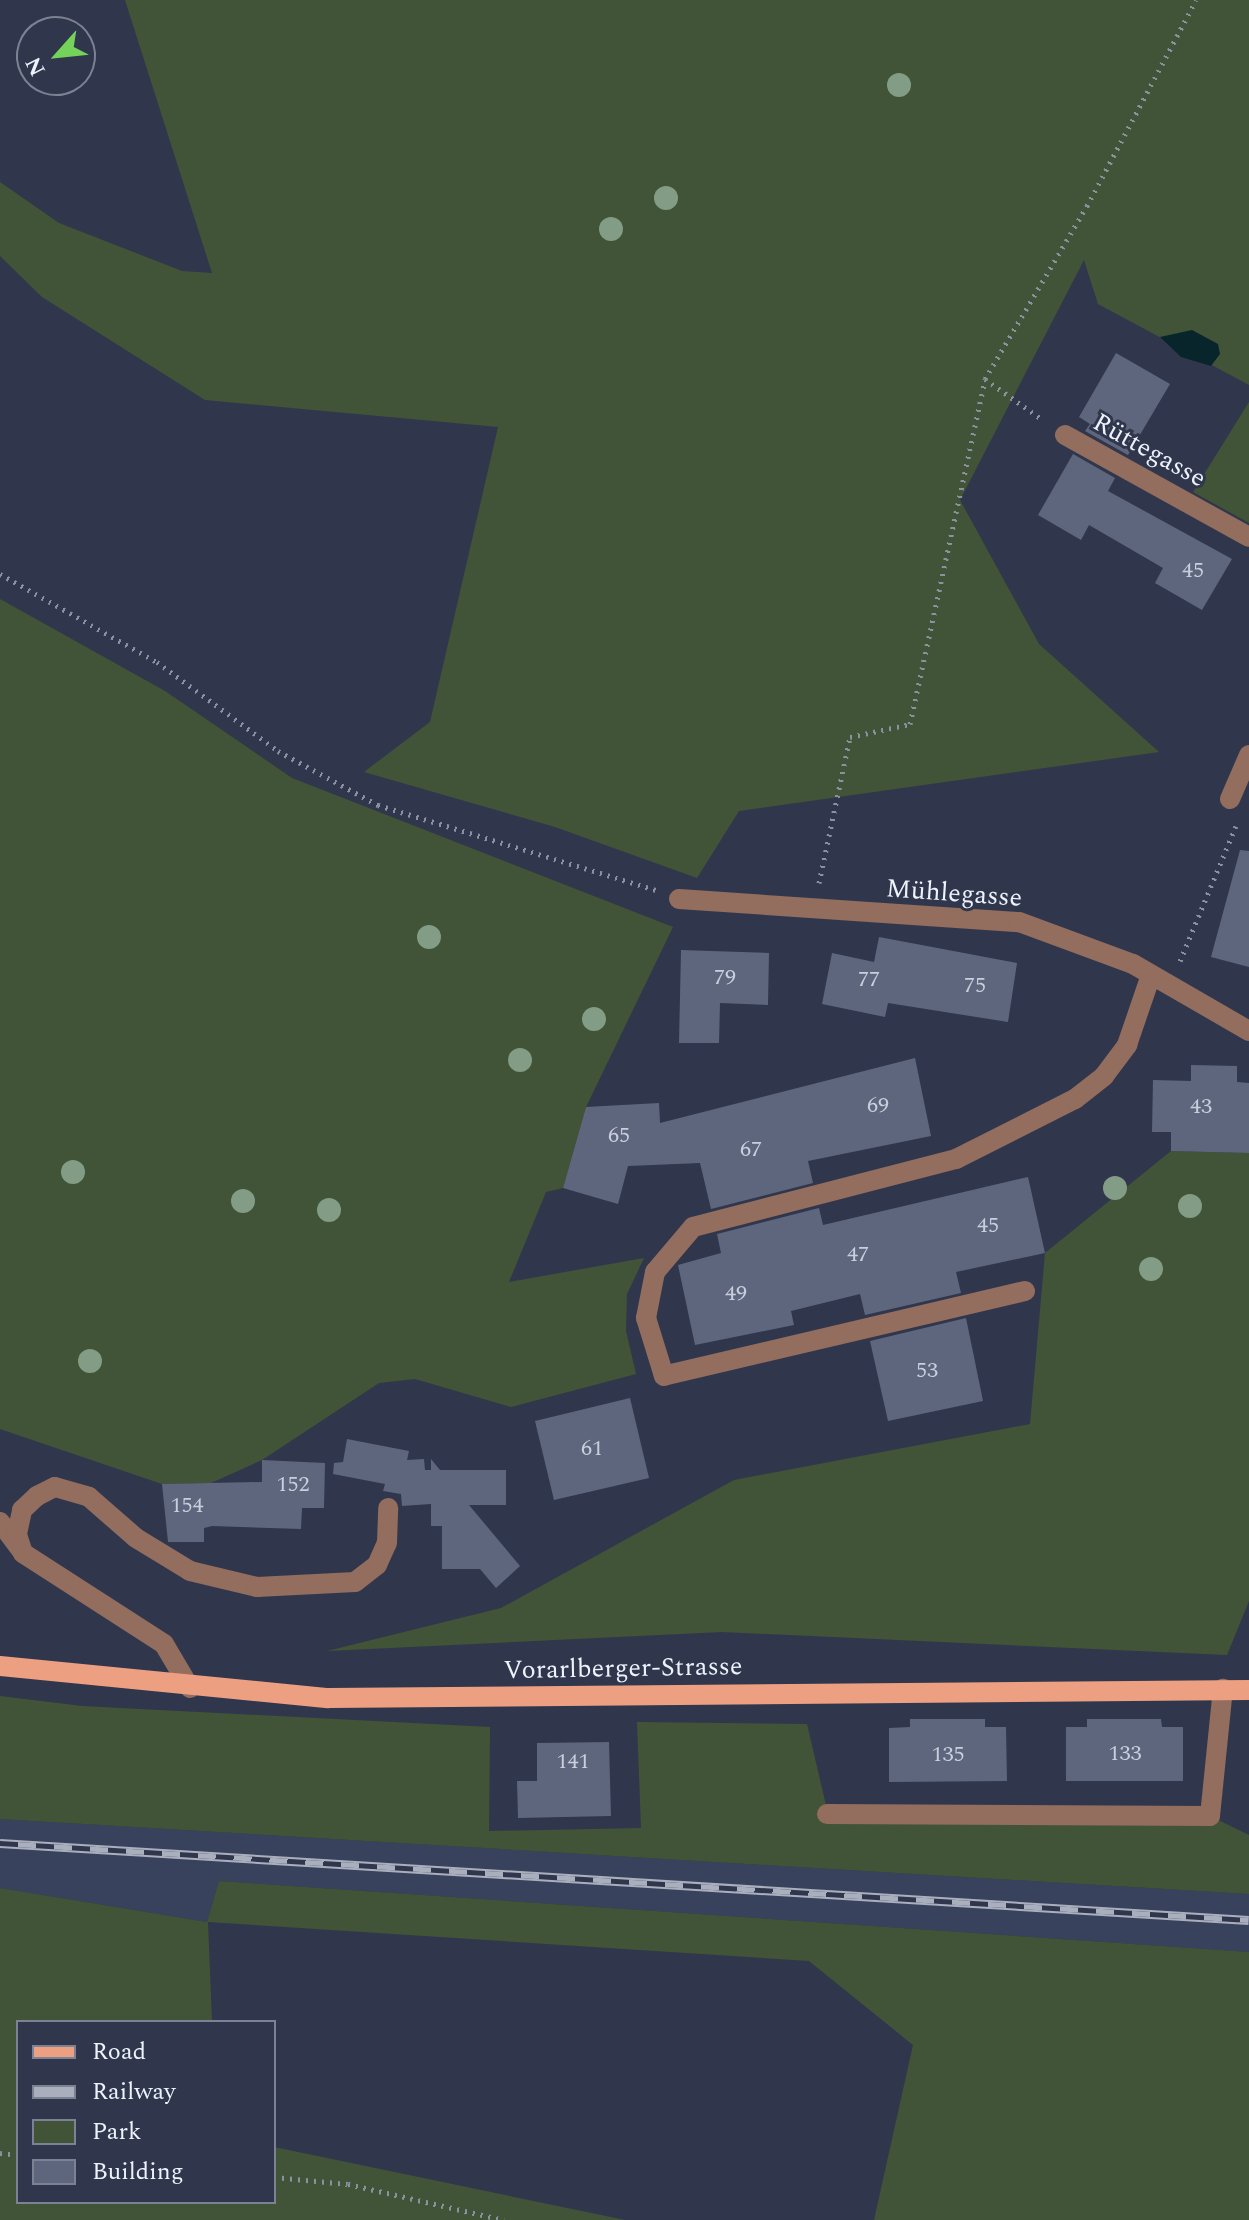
<!DOCTYPE html>
<html>
<head>
<meta charset="utf-8">
<style>
	body { margin:0 }
	#map { position:relative; width:1249px; height:2220px; overflow:hidden; background:#30374c; font-family:Spectral,serif }
	div>[style] { position:absolute }
	[style*='--x'] { left:calc(var(--x)*1px); top:calc(var(--y)*1px); width:calc(var(--w)*1px); rotate:calc(var(--a)*1deg) }
	.built>* { inset:0; background:#39425c }
	.green>* { inset:0; background:#415437 }
	.water>* { inset:0; background:#09252c }
	.building>* { inset:0; background:#5e667e }
	.path>* { height:5px; margin-top:-2.5px; transform-origin:0; background:repeating-linear-gradient(90deg,#8b91a1 0 2px,transparent 0 8px) }
	.minor>* { height:20px; margin:-10px; padding:0 10px; transform-origin:10px; border-radius:10px; background:#936d5e }
	.major>* { height:20px; margin:-10px; padding:0 10px; transform-origin:10px; border-radius:10px; background:#eda081 }
	.rail>* { height:9px; margin-top:-4.5px; transform-origin:0; background:repeating-linear-gradient(90deg,#30374c 0 18px,#aaafbe 0 36px); box-sizing:border-box; border-block:2px solid #aaafbe }
	.trees>* { width:24px; height:24px; margin:-12px; border-radius:50%; background:#829c85 }
	span { translate:-50% -50%; white-space:nowrap; text-align:center; line-height:1.15; -webkit-text-stroke:6px #30374c; paint-order:stroke }
	.number-label { font-size:22px; color:#c9cfdd }
	.number-label span { -webkit-text-stroke-width:0 }
	.street-label { font-size:26px; color:#edf2fd }
	.legend { position:absolute; left:16px; top:2020px; width:260px; height:184px; box-sizing:border-box; background:#30374c; border:2px solid #7c8293; margin:0; padding:10px 14px; list-style:none; font-size:24px; color:#edf2fd }
	.legend li { display:flex; align-items:center; gap:16px; height:40px }
	.legend b { width:40px; border:2px solid #7c8293 }
	.north { position:absolute; left:16px; top:16px; width:80px; height:80px; box-sizing:border-box; background:#30374c; border:2px solid #7c8293; border-radius:50%; rotate:243deg; font-size:22px; font-weight:700; line-height:32px; text-align:center; color:#edf2fd }
	.north::after { content:''; display:block; margin:auto; width:28px; height:36px; background:#74d25b; clip-path:polygon(50% 0,100% 100%,50% 72%,0 100%) }
</style>
</head>
<body>
<div id="map">
	<div class="built">
		<i style="clip-path:polygon(0 1819px,1249px 1894px,1249px 1952px,219px 1881px,207px 1922px,0 1888px)"></i>
	</div>
	<div class="green">
		<i style="clip-path:polygon(125px 0,1249px 0,1249px 385px,1098px 304px,1084px 260px,960px 500px,1039px 644px,1159px 752px,739px 811px,697px 878px,555px 827px,364px 772px,430px 722px,498px 427px,205px 400px,42px 297px,0 256px,0 182px,59px 223px,182px 271px,212px 273px)"></i>
		<i style="clip-path:polygon(1249px 402px,1249px 523px,1193px 492px)"></i>
		<i style="clip-path:polygon(0 599px,165px 691px,292px 778px,673px 927px,586px 1107px,563px 1188px,546px 1192px,509px 1282px,644px 1258px,627px 1294px,626px 1331px,636px 1374px,511px 1407px,415px 1379px,379px 1383px,262px 1460px,211px 1483px,162px 1484px,0 1429px)"></i>
		<i style="clip-path:polygon(1171px 1151px,1249px 1153px,1249px 1601px,1227px 1655px,722px 1632px,327px 1651px,501px 1608px,734px 1480px,1030px 1424px,1045px 1253px)"></i>
		<i style="clip-path:polygon(0 1696px,82px 1706px,490px 1727px,489px 1831px,641px 1828px,637px 1722px,807px 1724px,828px 1814px,1210px 1816px,1249px 1835px,1249px 1894px,0 1819px)"></i>
		<i style="clip-path:polygon(219px 1881px,1249px 1952px,1249px 2220px,874px 2220px,913px 2045px,809px 1961px,208px 1922px,212px 2022px,18px 2022px,18px 2202px,274px 2202px,274px 2147px,625px 2220px,0 2220px,0 1888px,207px 1922px)"></i>
	</div>
	<div class="water">
		<i style="clip-path:polygon(1192px 330px,1218px 344px,1220px 354px,1211px 366px,1181px 357px,1160px 337px)"></i>
	</div>
	<div class="building">
		<i style="clip-path:polygon(1116px 353px,1170px 384px,1128px 455px,1085px 431px,1090px 424px,1079px 417px)"></i>
		<i style="clip-path:polygon(1073px 454px,1115px 478px,1108px 491px,1232px 559px,1202px 610px,1155px 583px,1163px 568px,1089px 525px,1081px 540px,1038px 515px)"></i>
		<i style="clip-path:polygon(1240px 850px,1249px 851px,1249px 967px,1211px 957px)"></i>
		<i style="clip-path:polygon(879px 937px,1017px 963px,1008px 1022px,888px 1003px,885px 1017px,822px 1004px,832px 953px,874px 962px)"></i>
		<i style="clip-path:polygon(681px 950px,769px 953px,768px 1005px,720px 1003px,719px 1043px,679px 1043px)"></i>
		<i style="clip-path:polygon(915px 1058px,931px 1136px,808px 1161px,813px 1183px,711px 1209px,700px 1163px,628px 1166px,618px 1204px,563px 1188px,586px 1107px,659px 1103px,660px 1123px)"></i>
		<i style="clip-path:polygon(1191px 1065px,1237px 1066px,1237px 1082px,1249px 1083px,1249px 1153px,1171px 1151px,1171px 1132px,1152px 1132px,1153px 1080px,1191px 1081px)"></i>
		<i style="clip-path:polygon(1028px 1177px,1045px 1253px,956px 1272px,961px 1293px,865px 1315px,860px 1294px,791px 1311px,794px 1325px,695px 1345px,678px 1265px,721px 1253px,717px 1234px,819px 1208px,823px 1225px)"></i>
		<i style="clip-path:polygon(966px 1318px,983px 1401px,888px 1421px,870px 1341px)"></i>
		<i style="clip-path:polygon(630px 1398px,649px 1478px,554px 1500px,535px 1421px)"></i>
		<i style="clip-path:polygon(347px 1439px,409px 1451px,407px 1460px,424px 1459px,425px 1470px,431px 1470px,431px 1459px,440px 1470px,506px 1470px,506px 1505px,469px 1505px,520px 1566px,496px 1588px,480px 1569px,442px 1569px,442px 1526px,431px 1526px,431px 1504px,402px 1506px,401px 1494px,383px 1491px,385px 1484px,333px 1474px,334px 1463px,343px 1462px)"></i>
		<i style="clip-path:polygon(262px 1460px,325px 1463px,324px 1508px,302px 1508px,301px 1529px,212px 1526px,204px 1528px,204px 1542px,168px 1542px,162px 1484px,262px 1482px)"></i>
		<i style="clip-path:polygon(910px 1719px,985px 1719px,985px 1727px,1006px 1727px,1007px 1781px,889px 1782px,889px 1728px,910px 1727px)"></i>
		<i style="clip-path:polygon(1087px 1719px,1161px 1719px,1162px 1727px,1183px 1727px,1183px 1781px,1066px 1781px,1066px 1727px,1087px 1727px)"></i>
		<i style="clip-path:polygon(609px 1742px,611px 1816px,518px 1818px,517px 1781px,537px 1781px,537px 1743px)"></i>
	</div>
	<div class="path">
		<i style="--x:985;--y:379;--w:71;--a:35.3"></i>
		<i style="--x:0;--y:574;--w:180;--a:29.3"></i>
		<i style="--x:157;--y:662;--w:150;--a:36.3"></i>
		<i style="--x:278;--y:751;--w:114;--a:28.4"></i>
		<i style="--x:378;--y:805;--w:291;--a:17"></i>
		<i style="--x:819;--y:883;--w:149;--a:-78"></i>
		<i style="--x:850;--y:737;--w:61;--a:-12.2"></i>
		<i style="--x:910;--y:724;--w:353;--a:-77.7"></i>
		<i style="--x:985;--y:379;--w:201;--a:-59.5"></i>
		<i style="--x:1087;--y:206;--w:233;--a:-62.1"></i>
		<i style="--x:1180;--y:961;--w:146;--a:-67.5"></i>
		<i style="--x:0;--y:2153;--w:18;--a:6"></i>
		<i style="--x:274;--y:2177;--w:74;--a:5.4"></i>
		<i style="--x:348;--y:2184;--w:160;--a:13"></i>
	</div>
	<div class="minor">
		<i style="--x:1065;--y:435;--w:210;--a:29"></i>
		<i style="--x:1230;--y:799;--w:48;--a:-66.6"></i>
		<i style="--x:679;--y:899;--w:341;--a:3.9"></i>
		<i style="--x:1019;--y:922;--w:121;--a:20.2"></i>
		<i style="--x:1133;--y:964;--w:134;--a:30"></i>
		<i style="--x:1025;--y:1291;--w:371;--a:166.8"></i>
		<i style="--x:664;--y:1376;--w:61;--a:-107.2"></i>
		<i style="--x:646;--y:1318;--w:47;--a:-78.9"></i>
		<i style="--x:655;--y:1272;--w:59;--a:-49.8"></i>
		<i style="--x:693;--y:1227;--w:272;--a:-14.5"></i>
		<i style="--x:956;--y:1159;--w:133;--a:-26.8"></i>
		<i style="--x:1075;--y:1099;--w:37;--a:-38"></i>
		<i style="--x:1104;--y:1076;--w:39;--a:-53"></i>
		<i style="--x:1127;--y:1045;--w:74;--a:-71.1"></i>
		<i style="--x:0;--y:1522;--w:35;--a:53"></i>
		<i style="--x:190;--y:1688;--w:51;--a:-120.6"></i>
		<i style="--x:164;--y:1644;--w:168;--a:-147.2"></i>
		<i style="--x:23;--y:1553;--w:20;--a:-108"></i>
		<i style="--x:17;--y:1534;--w:25;--a:-78"></i>
		<i style="--x:22;--y:1510;--w:21;--a:-43"></i>
		<i style="--x:37;--y:1496;--w:20;--a:-27"></i>
		<i style="--x:55;--y:1487;--w:35;--a:16"></i>
		<i style="--x:89;--y:1497;--w:62;--a:41.1"></i>
		<i style="--x:136;--y:1538;--w:63;--a:31.4"></i>
		<i style="--x:190;--y:1571;--w:69;--a:13.4"></i>
		<i style="--x:257;--y:1587;--w:98;--a:-2.9"></i>
		<i style="--x:355;--y:1582;--w:28;--a:-38"></i>
		<i style="--x:377;--y:1565;--w:24;--a:-66"></i>
		<i style="--x:387;--y:1543;--w:35;--a:-88"></i>
		<i style="--x:827;--y:1814;--w:383;--a:0.3"></i>
		<i style="--x:1210;--y:1816;--w:128;--a:-84.2"></i>
	</div>
	<div class="major">
		<i style="--x:0;--y:1666;--w:330;--a:5.6"></i>
		<i style="--x:328;--y:1698;--w:921;--a:-0.5"></i>
	</div>
	<div class="rail">
		<i style="--x:0;--y:1843;--w:1251;--a:3.53"></i>
	</div>
	<div class="trees">
		<i style="left:899px;top:85px"></i>
		<i style="left:666px;top:198px"></i>
		<i style="left:611px;top:229px"></i>
		<i style="left:429px;top:937px"></i>
		<i style="left:594px;top:1019px"></i>
		<i style="left:520px;top:1060px"></i>
		<i style="left:73px;top:1172px"></i>
		<i style="left:1115px;top:1188px"></i>
		<i style="left:243px;top:1201px"></i>
		<i style="left:1190px;top:1206px"></i>
		<i style="left:329px;top:1210px"></i>
		<i style="left:1151px;top:1269px"></i>
		<i style="left:90px;top:1361px"></i>
	</div>
	<div class="number-label">
		<span style="left:1193px;top:571px">45</span>
		<span style="left:725px;top:978px">79</span>
		<span style="left:869px;top:980px">77</span>
		<span style="left:975px;top:986px">75</span>
		<span style="left:878px;top:1106px">69</span>
		<span style="left:1201px;top:1107px">43</span>
		<span style="left:619px;top:1136px">65</span>
		<span style="left:751px;top:1150px">67</span>
		<span style="left:988px;top:1226px">45</span>
		<span style="left:858px;top:1255px">47</span>
		<span style="left:736px;top:1294px">49</span>
		<span style="left:927px;top:1371px">53</span>
		<span style="left:592px;top:1449px">61</span>
		<span style="left:293px;top:1485px">152</span>
		<span style="left:187px;top:1506px">154</span>
		<span style="left:1125px;top:1754px">133</span>
		<span style="left:948px;top:1755px">135</span>
		<span style="left:573px;top:1762px">141</span>
	</div>
	<div class="street-label">
		<span style="left:1149px;top:451px;rotate:29deg">Rüttegasse</span>
		<span style="left:954px;top:894px;rotate:4deg">Mühlegasse</span>
		<span style="left:623px;top:1669px;rotate:-1deg">Vorarlberger-Strasse</span>
	</div>
	<ul class="legend">
	<li><b style="height:10px;background:#eda081"></b>Road</li>
	<li><b style="height:10px;background:#aaafbe"></b>Railway</li>
	<li><b style="height:22px;background:#415437"></b>Park</li>
	<li><b style="height:22px;background:#5e667e"></b>Building</li>
	</ul>
	<div class="north">N</div>
</div>
</body>
</html>
